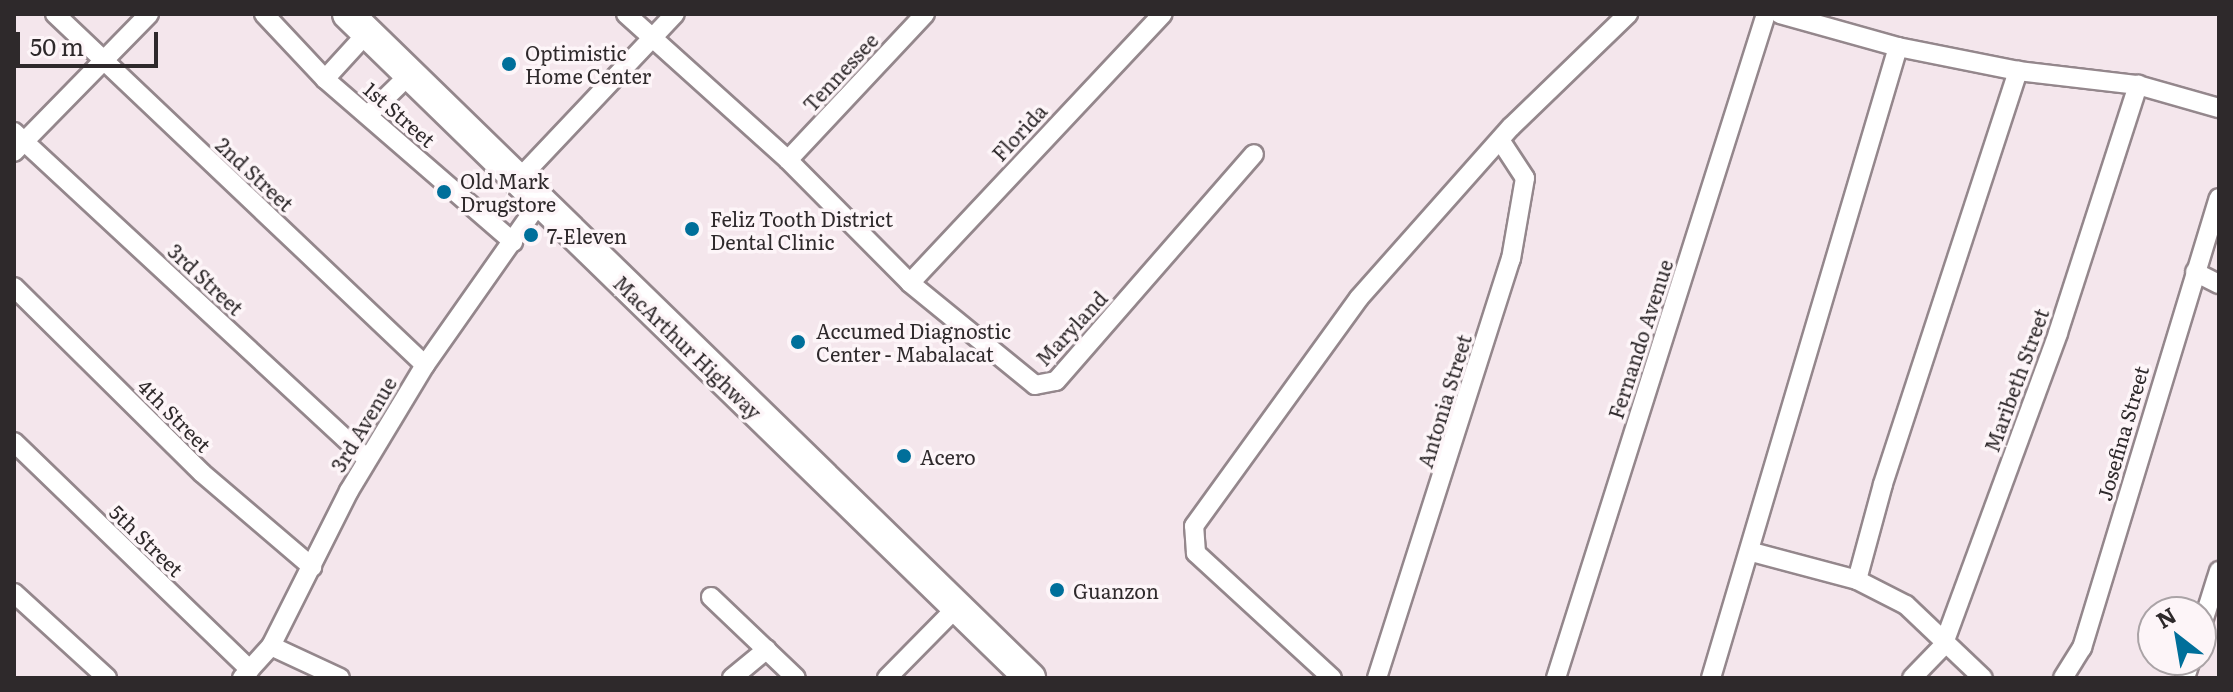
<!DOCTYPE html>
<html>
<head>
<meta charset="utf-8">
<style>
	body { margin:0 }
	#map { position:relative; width:2233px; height:692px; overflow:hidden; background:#f4e6ec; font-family:Literata,serif }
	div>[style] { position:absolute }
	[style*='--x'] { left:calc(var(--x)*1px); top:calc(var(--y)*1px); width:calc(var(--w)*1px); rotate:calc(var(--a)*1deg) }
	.roads { filter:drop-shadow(2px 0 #94878c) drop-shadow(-2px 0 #94878c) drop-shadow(0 2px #94878c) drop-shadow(0 -2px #94878c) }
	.minor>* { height:18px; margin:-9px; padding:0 9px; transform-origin:9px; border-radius:9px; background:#fff }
	.trunk>* { height:30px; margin:-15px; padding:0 15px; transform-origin:15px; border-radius:15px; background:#fff }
	.dots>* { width:22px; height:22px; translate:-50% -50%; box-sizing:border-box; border:4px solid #fdf5f8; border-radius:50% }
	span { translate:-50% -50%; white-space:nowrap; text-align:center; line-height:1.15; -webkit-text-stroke:7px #fdf5f8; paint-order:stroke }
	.poi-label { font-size:20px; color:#2e292b }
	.left { translate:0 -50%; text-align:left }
	.street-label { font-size:20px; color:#2e292b }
	.frame { position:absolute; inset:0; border:16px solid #2e292b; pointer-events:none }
	.north { position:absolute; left:2137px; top:596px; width:80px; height:80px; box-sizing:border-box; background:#fdf5f8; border:2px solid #aaa3a6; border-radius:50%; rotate:329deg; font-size:22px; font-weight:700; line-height:32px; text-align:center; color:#2e292b }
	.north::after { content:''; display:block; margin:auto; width:28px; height:36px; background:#006f9a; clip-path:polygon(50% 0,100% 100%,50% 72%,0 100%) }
	.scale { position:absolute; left:16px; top:32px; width:142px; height:36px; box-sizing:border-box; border:4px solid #2e292b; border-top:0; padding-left:10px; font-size:24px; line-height:28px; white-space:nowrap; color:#2e292b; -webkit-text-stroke:6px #fdf5f8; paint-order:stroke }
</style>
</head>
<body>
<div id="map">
	<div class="roads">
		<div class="minor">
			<i style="--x:55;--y:14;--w:510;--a:43.49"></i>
			<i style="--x:264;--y:14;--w:89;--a:46.8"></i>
			<i style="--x:325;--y:79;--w:249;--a:40.9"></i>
			<i style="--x:626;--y:14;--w:218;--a:42"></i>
			<i style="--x:788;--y:160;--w:173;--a:45.2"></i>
			<i style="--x:910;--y:283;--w:161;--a:39.2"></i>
			<i style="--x:1035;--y:385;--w:21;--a:-11"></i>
			<i style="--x:1056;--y:381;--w:301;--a:-48.9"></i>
			<i style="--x:1780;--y:14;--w:123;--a:15.6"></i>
			<i style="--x:1898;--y:47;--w:122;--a:11.3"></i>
			<i style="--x:2018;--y:71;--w:121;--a:6.7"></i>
			<i style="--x:2138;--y:85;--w:84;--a:15.9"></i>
			<i style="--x:325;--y:79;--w:62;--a:-47.6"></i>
			<i style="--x:368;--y:115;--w:57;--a:-44.3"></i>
			<i style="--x:14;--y:132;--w:481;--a:42.8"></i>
			<i style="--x:14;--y:152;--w:193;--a:-45.6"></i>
			<i style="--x:788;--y:160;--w:200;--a:-46.8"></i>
			<i style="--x:516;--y:182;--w:231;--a:-46.6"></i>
			<i style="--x:2195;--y:272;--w:27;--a:27"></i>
			<i style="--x:910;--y:283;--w:369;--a:-46.8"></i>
			<i style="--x:14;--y:287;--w:264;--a:44.7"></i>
			<i style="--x:202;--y:473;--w:145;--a:40.5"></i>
			<i style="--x:14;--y:442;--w:328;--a:44"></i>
			<i style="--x:1752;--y:552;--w:109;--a:14.9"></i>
			<i style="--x:1857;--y:580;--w:55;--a:27"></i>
			<i style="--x:1906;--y:605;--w:106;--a:43.5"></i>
			<i style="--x:1857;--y:580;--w:99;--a:-74.8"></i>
			<i style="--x:1883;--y:484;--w:435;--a:-71.9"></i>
			<i style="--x:14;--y:593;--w:126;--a:42.4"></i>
			<i style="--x:711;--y:597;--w:117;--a:43.6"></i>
			<i style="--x:2201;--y:628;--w:60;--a:-72.5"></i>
			<i style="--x:271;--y:646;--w:76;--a:24.9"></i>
			<i style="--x:242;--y:678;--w:43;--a:-47.8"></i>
			<i style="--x:271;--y:646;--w:174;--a:-63.3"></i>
			<i style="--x:349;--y:491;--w:147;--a:-58.9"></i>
			<i style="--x:425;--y:365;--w:198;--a:-54.9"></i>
			<i style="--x:732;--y:678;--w:45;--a:-39.6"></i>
			<i style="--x:887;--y:678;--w:100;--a:-45.4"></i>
			<i style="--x:1332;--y:678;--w:185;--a:-137.4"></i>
			<i style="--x:1196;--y:553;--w:27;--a:-94"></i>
			<i style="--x:1194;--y:526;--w:281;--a:-54.1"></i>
			<i style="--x:1359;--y:298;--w:229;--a:-48.4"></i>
			<i style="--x:1511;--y:127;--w:163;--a:-44"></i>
			<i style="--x:1377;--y:678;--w:440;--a:-72.3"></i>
			<i style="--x:1511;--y:259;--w:82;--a:-80.2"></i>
			<i style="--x:1525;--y:178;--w:45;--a:-123.3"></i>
			<i style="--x:1556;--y:678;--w:696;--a:-72.45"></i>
			<i style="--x:1711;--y:678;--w:658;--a:-73.49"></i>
			<i style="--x:1912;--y:678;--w:45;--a:-45.9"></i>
			<i style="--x:1943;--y:646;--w:333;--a:-69.8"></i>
			<i style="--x:2058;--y:333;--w:261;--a:-72.1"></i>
			<i style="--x:2063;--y:678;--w:36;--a:-58"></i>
			<i style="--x:2082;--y:648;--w:470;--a:-73.1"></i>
			<i style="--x:2185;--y:678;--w:19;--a:-72"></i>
		</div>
		<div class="trunk">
			<i style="--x:348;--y:14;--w:952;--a:44.23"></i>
		</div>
	</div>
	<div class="dots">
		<i style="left:509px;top:64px;background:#006f9a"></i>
		<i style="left:444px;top:192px;background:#006f9a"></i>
		<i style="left:692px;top:229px;background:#006f9a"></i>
		<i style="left:531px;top:235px;background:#006f9a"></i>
		<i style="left:798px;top:342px;background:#006f9a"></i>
		<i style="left:904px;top:456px;background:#006f9a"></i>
		<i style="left:1057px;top:590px;background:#006f9a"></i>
	</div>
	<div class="poi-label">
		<span class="left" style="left:525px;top:64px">Optimistic<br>Home Center</span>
		<span class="left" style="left:460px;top:192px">Old Mark<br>Drugstore</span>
		<span class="left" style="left:710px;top:230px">Feliz Tooth District<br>Dental Clinic</span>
		<span class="left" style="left:547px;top:235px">7-Eleven</span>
		<span class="left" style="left:816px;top:342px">Accumed Diagnostic<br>Center - Mabalacat</span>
		<span class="left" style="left:920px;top:456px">Acero</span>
		<span class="left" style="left:1073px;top:590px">Guanzon</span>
	</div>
	<div class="street-label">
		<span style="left:840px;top:72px;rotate:-47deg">Tennessee</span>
		<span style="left:400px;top:114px;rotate:41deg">1st Street</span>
		<span style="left:1019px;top:132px;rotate:-47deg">Florida</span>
		<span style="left:255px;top:174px;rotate:43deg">2nd Street</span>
		<span style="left:206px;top:279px;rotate:43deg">3rd Street</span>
		<span style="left:1071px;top:328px;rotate:-47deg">Maryland</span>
		<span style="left:1640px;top:339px;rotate:-72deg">Fernando Avenue</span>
		<span style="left:688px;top:347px;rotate:44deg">MacArthur Highway</span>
		<span style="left:2016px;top:380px;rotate:-70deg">Maribeth Street</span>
		<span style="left:1444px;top:401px;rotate:-73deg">Antonia Street</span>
		<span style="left:175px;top:415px;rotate:45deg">4th Street</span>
		<span style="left:363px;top:424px;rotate:-59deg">3rd Avenue</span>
		<span style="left:2122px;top:433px;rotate:-74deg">Josefina Street</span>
		<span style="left:147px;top:540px;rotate:44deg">5th Street</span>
	</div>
	<div class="frame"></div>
	<div class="north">N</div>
	<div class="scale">50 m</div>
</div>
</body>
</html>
